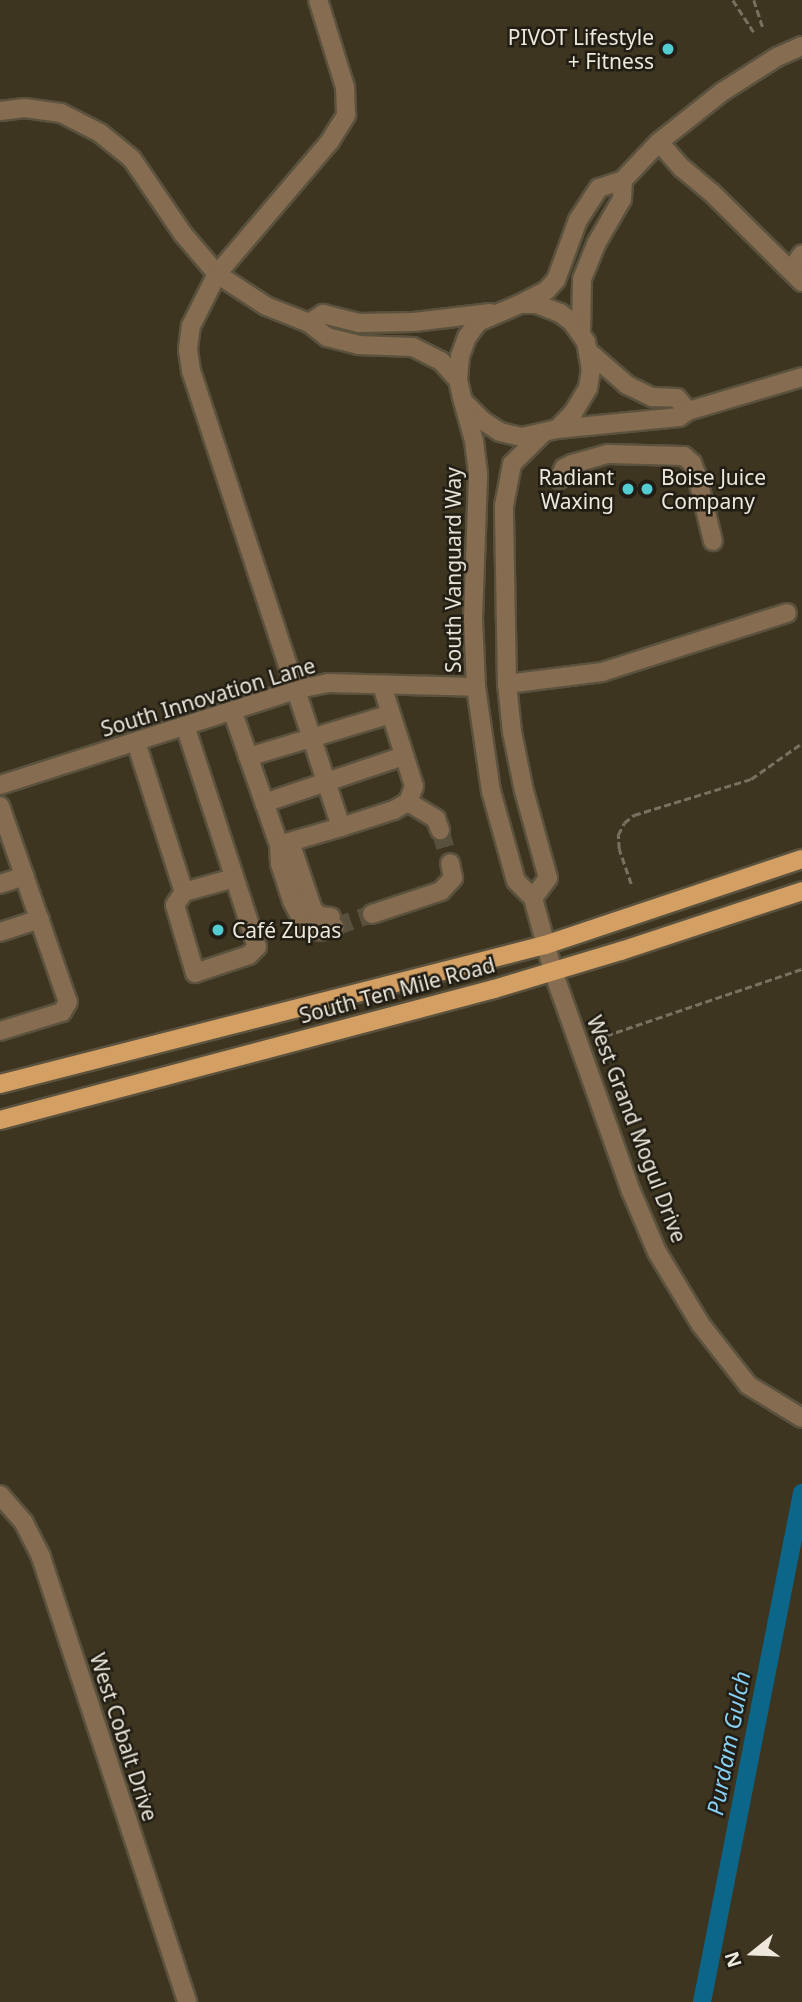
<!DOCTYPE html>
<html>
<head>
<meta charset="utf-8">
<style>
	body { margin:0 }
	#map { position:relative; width:802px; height:2002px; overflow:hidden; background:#3e3520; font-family:"Noto Sans",sans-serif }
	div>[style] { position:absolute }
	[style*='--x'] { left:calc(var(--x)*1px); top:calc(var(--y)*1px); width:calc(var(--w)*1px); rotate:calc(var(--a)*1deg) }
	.canal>* { height:18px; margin:-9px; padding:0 9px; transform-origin:9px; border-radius:9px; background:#0b6689 }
	.minor-tunnel>* { height:18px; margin-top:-9px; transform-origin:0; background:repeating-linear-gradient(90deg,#58503c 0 18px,transparent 0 27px) }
	.path>* { height:2.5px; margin-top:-1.25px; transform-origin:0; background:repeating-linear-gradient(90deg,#79715f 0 7px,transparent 0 10.5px) }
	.roads { filter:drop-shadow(2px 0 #5a523e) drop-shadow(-2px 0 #5a523e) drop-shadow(0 2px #5a523e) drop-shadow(0 -2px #5a523e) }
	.minor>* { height:18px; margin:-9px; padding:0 9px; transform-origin:9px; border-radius:9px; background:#866c50 }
	.major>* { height:18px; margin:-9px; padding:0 9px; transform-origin:9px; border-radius:9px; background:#d49f63 }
	.dots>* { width:19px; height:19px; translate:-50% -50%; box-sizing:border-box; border:4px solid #211d14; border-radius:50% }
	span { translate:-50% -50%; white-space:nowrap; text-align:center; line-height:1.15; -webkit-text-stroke:5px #211d14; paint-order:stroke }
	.poi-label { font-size:21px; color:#eee8dc }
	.right { translate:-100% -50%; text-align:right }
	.left { translate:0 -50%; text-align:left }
	.street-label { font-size:21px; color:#eee8dc }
	.water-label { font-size:23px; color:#87cff3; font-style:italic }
	.north { position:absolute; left:718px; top:1918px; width:70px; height:70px; -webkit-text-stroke:5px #211d14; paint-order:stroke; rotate:252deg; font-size:19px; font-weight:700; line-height:28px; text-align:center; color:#eee8dc }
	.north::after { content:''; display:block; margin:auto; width:24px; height:32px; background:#eee8dc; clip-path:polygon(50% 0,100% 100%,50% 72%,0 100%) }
</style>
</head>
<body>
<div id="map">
	<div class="canal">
		<i style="--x:702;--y:2002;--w:519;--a:-78.89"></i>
	</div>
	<div class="minor-tunnel">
		<i style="--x:440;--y:830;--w:34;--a:73"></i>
		<i style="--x:334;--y:927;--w:40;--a:-18.9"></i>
	</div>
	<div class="path">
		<i style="--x:733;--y:0;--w:38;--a:57"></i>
		<i style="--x:754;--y:0;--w:28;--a:72"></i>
		<i style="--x:631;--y:884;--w:37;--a:-109"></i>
		<i style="--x:619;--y:849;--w:14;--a:-94"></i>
		<i style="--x:618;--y:835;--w:13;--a:-63"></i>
		<i style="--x:624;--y:823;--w:13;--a:-39"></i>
		<i style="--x:634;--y:815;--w:122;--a:-17.1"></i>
		<i style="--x:751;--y:779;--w:62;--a:-35.2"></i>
		<i style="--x:596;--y:1039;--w:218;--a:-18.8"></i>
	</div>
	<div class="roads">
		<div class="minor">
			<i style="--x:0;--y:111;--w:25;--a:-7"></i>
			<i style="--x:25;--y:108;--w:36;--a:8"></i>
			<i style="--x:61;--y:113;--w:44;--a:27.1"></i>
			<i style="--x:100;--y:133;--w:41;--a:39.1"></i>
			<i style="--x:132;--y:159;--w:91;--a:55.8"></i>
			<i style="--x:183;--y:234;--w:52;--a:49.6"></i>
			<i style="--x:217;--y:274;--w:59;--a:33.1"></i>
			<i style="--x:266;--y:306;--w:46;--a:21.6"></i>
			<i style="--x:309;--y:323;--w:23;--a:38"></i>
			<i style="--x:327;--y:337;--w:32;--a:14"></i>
			<i style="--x:358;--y:345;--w:55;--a:2.1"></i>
			<i style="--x:413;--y:347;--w:31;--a:27"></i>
			<i style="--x:441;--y:361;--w:25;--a:48"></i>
			<i style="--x:659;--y:142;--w:35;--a:49"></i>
			<i style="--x:682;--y:168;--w:38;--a:40"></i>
			<i style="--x:711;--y:192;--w:128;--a:44.7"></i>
			<i style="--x:791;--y:270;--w:19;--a:-55"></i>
			<i style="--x:520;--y:304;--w:29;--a:-27"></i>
			<i style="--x:546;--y:291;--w:15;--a:-48"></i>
			<i style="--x:556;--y:280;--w:64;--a:-69.9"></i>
			<i style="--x:578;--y:220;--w:38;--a:-57"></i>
			<i style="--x:599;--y:188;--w:25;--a:-18"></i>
			<i style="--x:623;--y:180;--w:52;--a:-46.5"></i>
			<i style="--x:659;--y:142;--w:80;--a:-38.4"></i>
			<i style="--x:722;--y:92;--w:65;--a:-32.5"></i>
			<i style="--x:777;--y:57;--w:27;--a:-24"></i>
			<i style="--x:309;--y:323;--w:17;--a:-33"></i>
			<i style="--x:323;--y:314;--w:37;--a:14"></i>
			<i style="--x:359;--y:323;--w:55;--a:-1"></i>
			<i style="--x:414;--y:322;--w:77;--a:-6.8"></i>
			<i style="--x:581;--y:333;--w:54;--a:-88.9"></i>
			<i style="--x:582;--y:279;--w:38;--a:-68"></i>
			<i style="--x:596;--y:244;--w:52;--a:-60"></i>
			<i style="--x:622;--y:199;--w:19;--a:-87"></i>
			<i style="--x:589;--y:352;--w:50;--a:41"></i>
			<i style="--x:627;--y:385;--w:28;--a:26"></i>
			<i style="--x:652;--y:397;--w:25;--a:2"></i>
			<i style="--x:677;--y:398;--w:17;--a:50"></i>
			<i style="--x:463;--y:401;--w:28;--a:45"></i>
			<i style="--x:483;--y:421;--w:20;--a:33"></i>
			<i style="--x:500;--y:432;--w:23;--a:13"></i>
			<i style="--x:522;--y:437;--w:36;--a:-13"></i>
			<i style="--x:557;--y:429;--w:23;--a:-45"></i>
			<i style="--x:573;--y:413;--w:29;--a:-59"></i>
			<i style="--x:588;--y:388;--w:18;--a:-81"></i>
			<i style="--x:591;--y:370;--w:28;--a:-100"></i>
			<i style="--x:586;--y:342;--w:24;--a:-125"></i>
			<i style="--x:572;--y:322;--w:15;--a:-143"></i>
			<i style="--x:560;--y:313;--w:25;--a:-159"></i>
			<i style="--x:537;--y:304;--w:17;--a:180"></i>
			<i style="--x:520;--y:304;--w:46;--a:156.8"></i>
			<i style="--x:478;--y:322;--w:19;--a:126"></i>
			<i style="--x:467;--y:337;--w:20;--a:110"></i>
			<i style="--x:460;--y:356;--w:24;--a:95"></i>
			<i style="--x:458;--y:380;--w:22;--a:77"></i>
			<i style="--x:463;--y:401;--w:41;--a:74.6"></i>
			<i style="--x:474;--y:441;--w:35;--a:83"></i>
			<i style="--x:478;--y:476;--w:142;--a:92"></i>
			<i style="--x:473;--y:618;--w:69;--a:87.5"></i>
			<i style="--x:476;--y:687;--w:105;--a:81.8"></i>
			<i style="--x:491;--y:791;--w:93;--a:74.5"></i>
			<i style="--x:516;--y:881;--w:24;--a:45"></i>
			<i style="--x:533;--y:898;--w:76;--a:74.7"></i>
			<i style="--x:553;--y:971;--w:233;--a:70.5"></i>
			<i style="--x:631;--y:1191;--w:66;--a:66.9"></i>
			<i style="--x:657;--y:1252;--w:85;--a:58.9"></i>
			<i style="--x:701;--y:1325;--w:76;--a:51.9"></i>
			<i style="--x:748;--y:1385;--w:63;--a:31.4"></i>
			<i style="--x:557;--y:429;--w:123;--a:-5.6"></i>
			<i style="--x:679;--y:417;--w:11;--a:-34"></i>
			<i style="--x:688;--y:411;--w:119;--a:-16.6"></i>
			<i style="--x:559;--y:479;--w:12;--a:-66"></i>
			<i style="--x:564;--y:468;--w:9;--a:-27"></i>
			<i style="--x:572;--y:464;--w:37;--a:-16"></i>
			<i style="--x:608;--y:454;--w:76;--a:1.5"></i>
			<i style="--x:684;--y:456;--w:11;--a:41"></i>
			<i style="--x:692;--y:463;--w:14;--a:69"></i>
			<i style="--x:697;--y:476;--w:67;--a:76.2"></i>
			<i style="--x:507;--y:684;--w:96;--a:-7.2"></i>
			<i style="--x:602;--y:672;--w:194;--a:-17.7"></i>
			<i style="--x:232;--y:710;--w:143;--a:70.8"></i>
			<i style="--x:279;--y:845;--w:65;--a:-16.2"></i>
			<i style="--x:341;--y:827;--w:480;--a:-108.2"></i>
			<i style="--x:191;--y:371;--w:22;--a:-98"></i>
			<i style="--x:188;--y:349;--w:23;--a:-83"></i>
			<i style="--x:191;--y:326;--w:58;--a:-63.4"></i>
			<i style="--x:217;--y:274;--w:175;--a:-49.6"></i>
			<i style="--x:330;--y:141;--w:31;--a:-58"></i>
			<i style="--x:346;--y:115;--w:28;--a:-92"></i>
			<i style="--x:345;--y:87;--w:91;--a:-107.2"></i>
			<i style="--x:136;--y:742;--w:157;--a:72.3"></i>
			<i style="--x:184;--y:892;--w:52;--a:-15.6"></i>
			<i style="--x:248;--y:757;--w:149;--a:-16.7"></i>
			<i style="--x:0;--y:785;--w:318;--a:-17.8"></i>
			<i style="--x:303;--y:688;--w:25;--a:-11"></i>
			<i style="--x:328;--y:683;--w:148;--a:1.5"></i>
			<i style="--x:408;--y:802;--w:33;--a:31"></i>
			<i style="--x:436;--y:819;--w:12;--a:70"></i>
			<i style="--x:264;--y:803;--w:148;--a:-18.6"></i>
			<i style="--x:0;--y:806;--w:207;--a:70.9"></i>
			<i style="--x:68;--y:1002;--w:12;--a:121"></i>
			<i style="--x:62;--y:1012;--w:65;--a:163"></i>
			<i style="--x:341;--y:827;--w:56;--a:-17.8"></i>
			<i style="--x:394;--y:810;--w:16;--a:-30"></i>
			<i style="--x:408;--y:802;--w:17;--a:-69"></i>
			<i style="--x:414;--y:786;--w:105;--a:-107.7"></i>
			<i style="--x:290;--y:842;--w:72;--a:71.3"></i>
			<i style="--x:313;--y:910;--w:9;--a:41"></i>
			<i style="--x:320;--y:916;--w:11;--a:5"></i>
			<i style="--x:279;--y:845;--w:19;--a:87"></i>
			<i style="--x:280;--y:864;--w:39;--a:72"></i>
			<i style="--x:292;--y:901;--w:27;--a:62"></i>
			<i style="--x:305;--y:925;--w:16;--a:22"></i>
			<i style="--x:320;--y:931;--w:15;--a:-16"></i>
			<i style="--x:0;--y:884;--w:26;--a:-18"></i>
			<i style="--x:184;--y:892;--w:16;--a:125"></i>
			<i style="--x:175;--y:905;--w:71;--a:73.6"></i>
			<i style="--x:195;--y:973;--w:57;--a:-18.4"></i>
			<i style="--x:249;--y:955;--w:11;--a:-45"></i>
			<i style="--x:257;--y:947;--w:232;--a:-108"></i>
			<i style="--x:533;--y:898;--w:25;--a:-53"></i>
			<i style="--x:548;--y:878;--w:90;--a:-105.4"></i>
			<i style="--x:524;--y:791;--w:60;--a:-101.5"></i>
			<i style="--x:512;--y:732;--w:48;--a:-95.9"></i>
			<i style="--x:507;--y:684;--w:178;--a:-91"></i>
			<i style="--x:504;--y:506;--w:43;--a:-79.2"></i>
			<i style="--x:512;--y:464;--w:42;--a:-45"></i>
			<i style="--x:372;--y:914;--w:73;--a:-18.4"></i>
			<i style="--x:441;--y:891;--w:18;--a:-47"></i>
			<i style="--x:453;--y:878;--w:15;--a:-101"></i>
			<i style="--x:0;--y:932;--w:42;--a:-18"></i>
			<i style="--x:0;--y:1495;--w:37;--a:49"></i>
			<i style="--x:24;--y:1523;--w:38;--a:63"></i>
			<i style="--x:41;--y:1557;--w:468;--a:71.8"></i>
		</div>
		<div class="major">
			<i style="--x:0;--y:1084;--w:562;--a:-14.31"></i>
			<i style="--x:545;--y:945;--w:271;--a:-18.5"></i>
			<i style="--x:0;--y:1120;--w:511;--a:-14.85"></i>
			<i style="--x:494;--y:989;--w:133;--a:-16.7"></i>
			<i style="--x:621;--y:951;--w:191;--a:-18.3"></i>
		</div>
	</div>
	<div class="dots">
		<i style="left:668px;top:49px;background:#52ccd0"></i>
		<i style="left:628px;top:489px;background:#52ccd0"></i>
		<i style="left:647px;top:489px;background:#52ccd0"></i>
		<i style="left:218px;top:930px;background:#52ccd0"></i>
	</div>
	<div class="poi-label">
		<span class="right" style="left:654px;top:49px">PIVOT Lifestyle<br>+ Fitness</span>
		<span class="right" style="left:614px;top:489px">Radiant<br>Waxing</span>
		<span class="left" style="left:661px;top:489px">Boise Juice<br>Company</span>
		<span class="left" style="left:232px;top:930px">Café Zupas</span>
	</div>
	<div class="street-label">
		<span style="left:453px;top:570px;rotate:-90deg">South Vanguard Way</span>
		<span style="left:208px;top:697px;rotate:-17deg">South Innovation Lane</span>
		<span style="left:397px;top:990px;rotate:-15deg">South Ten Mile Road</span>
		<span style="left:637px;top:1129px;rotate:69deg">West Grand Mogul Drive</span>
		<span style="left:124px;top:1737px;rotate:72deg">West Cobalt Drive</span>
	</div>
	<div class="water-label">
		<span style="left:728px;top:1743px;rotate:-79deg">Purdam Gulch</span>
	</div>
	<div class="north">N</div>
</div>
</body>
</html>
